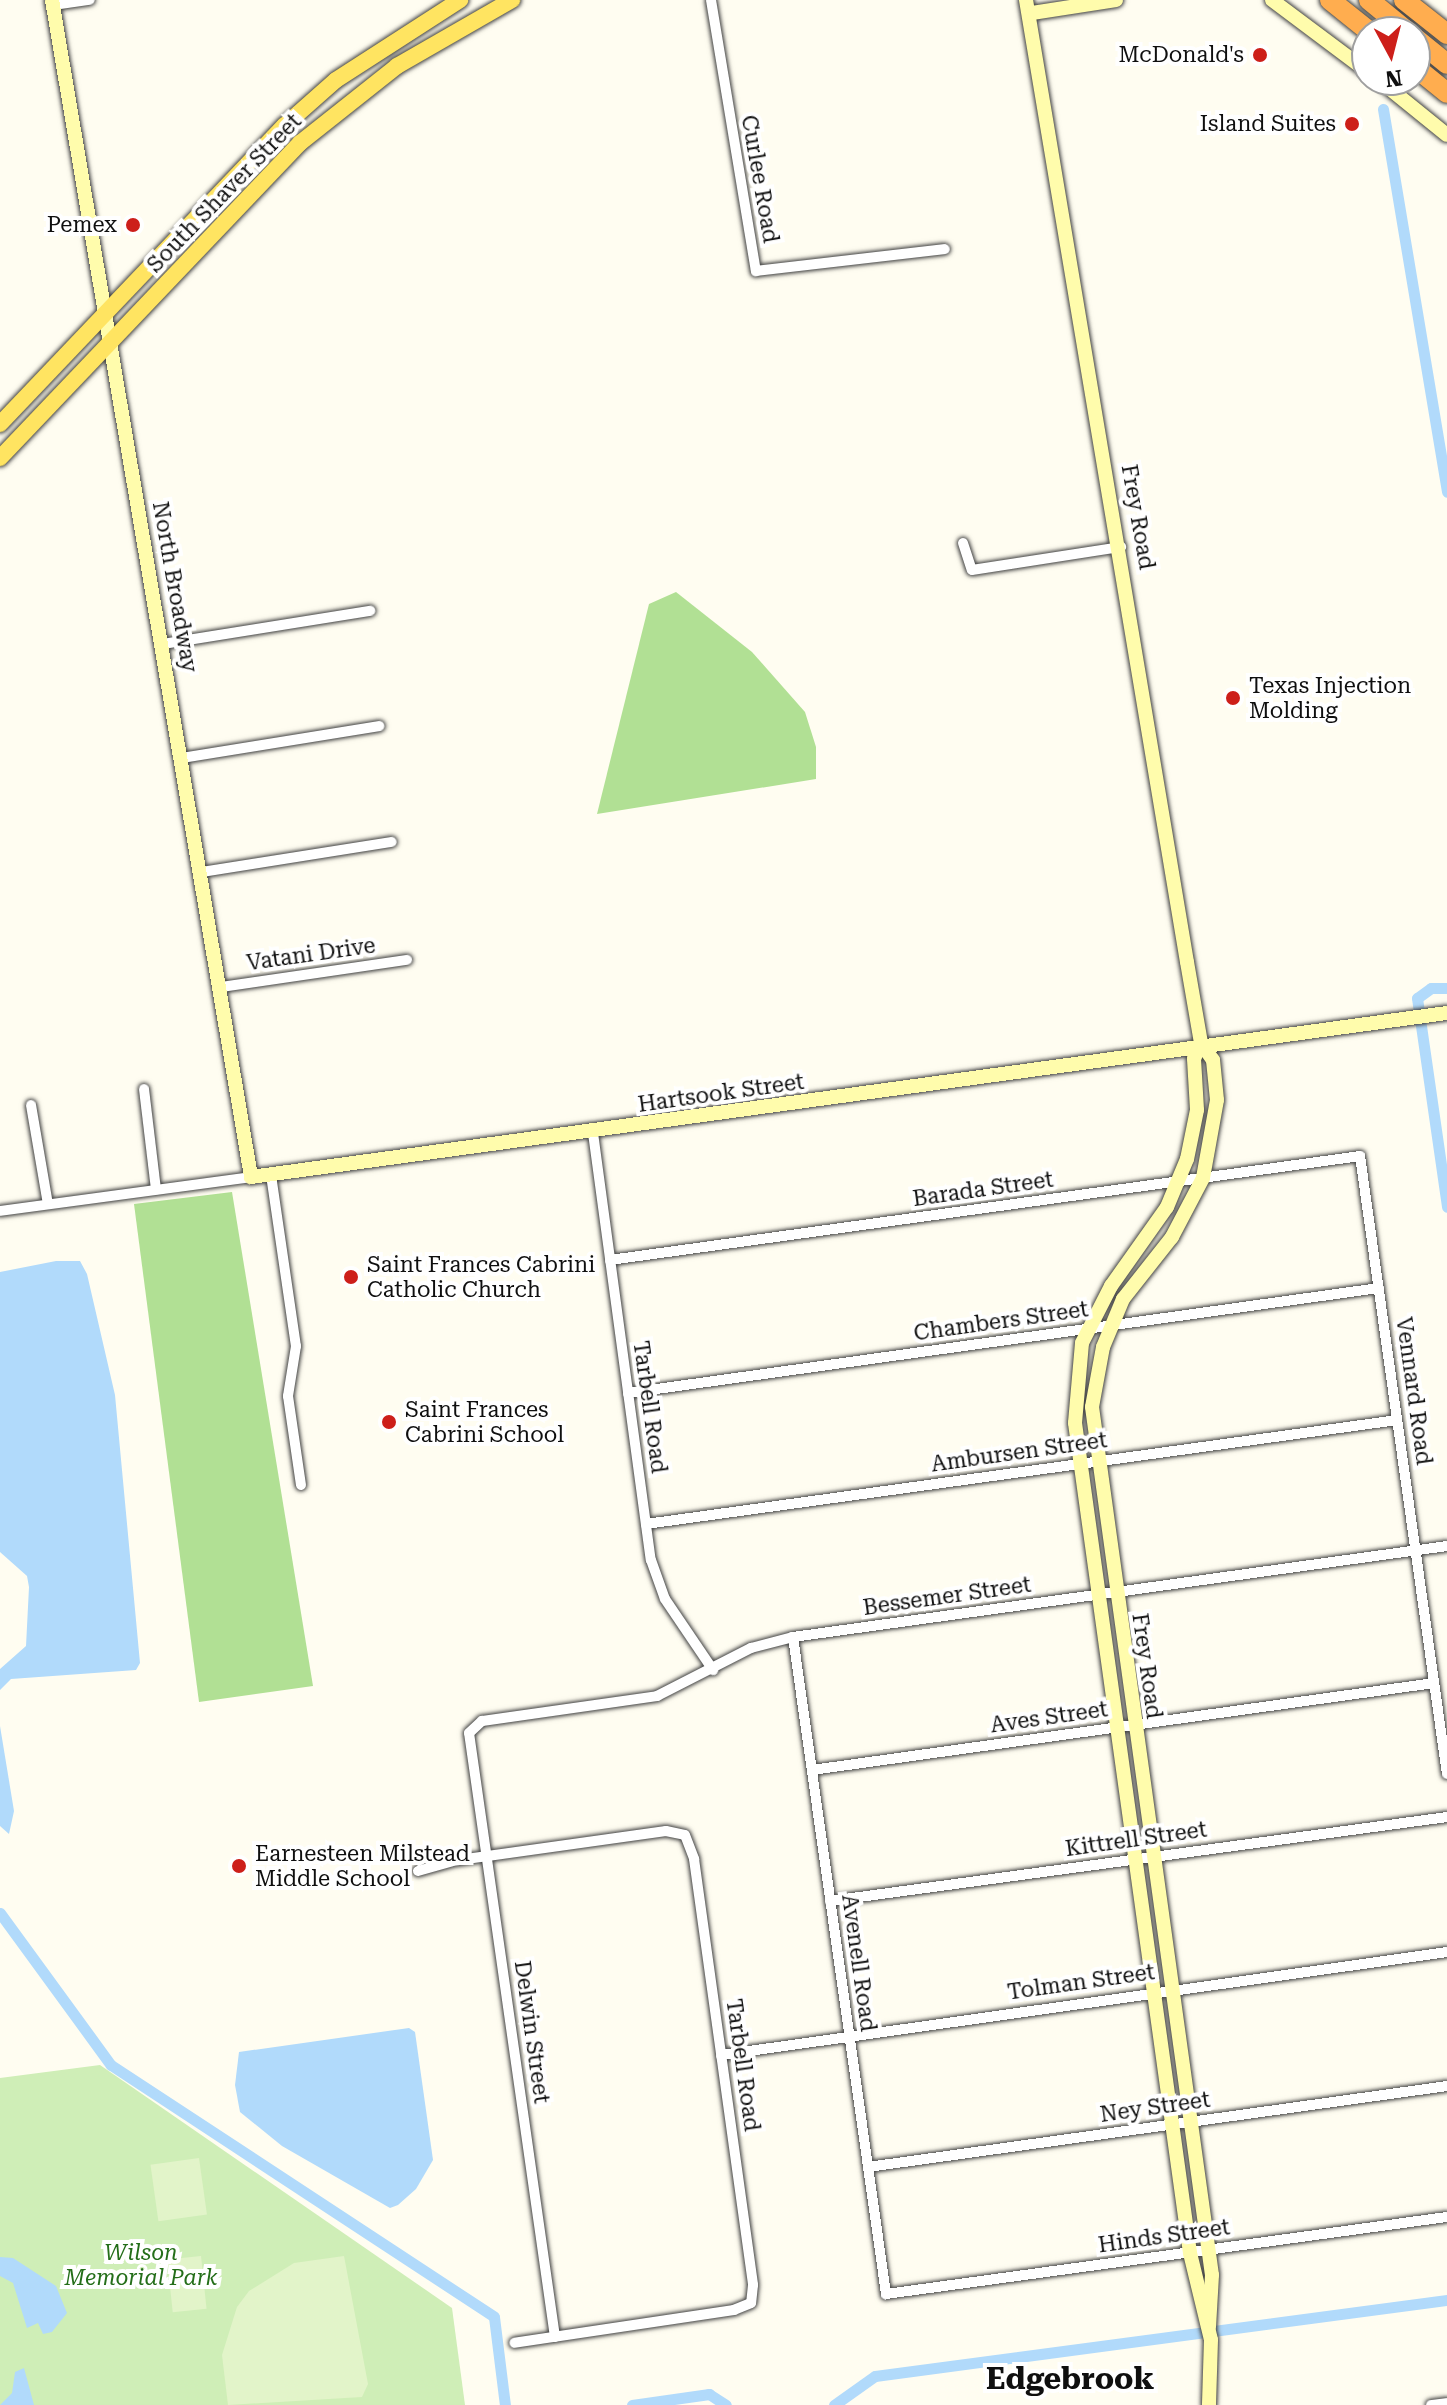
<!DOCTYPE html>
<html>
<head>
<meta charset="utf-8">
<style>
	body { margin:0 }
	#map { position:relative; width:1447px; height:2405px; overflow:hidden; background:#fffdf1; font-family:"Roboto Serif",serif }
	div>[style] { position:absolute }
	.green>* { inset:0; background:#cfeeb7 }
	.forest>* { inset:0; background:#b1e094 }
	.pitch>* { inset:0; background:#e2f4c9; transform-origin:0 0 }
	.water>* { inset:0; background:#b1dafb }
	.canal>* { height:11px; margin:-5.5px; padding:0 5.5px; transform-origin:5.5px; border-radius:5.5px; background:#b1dafb }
	.roads { filter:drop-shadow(0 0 2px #424242) drop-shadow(0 0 2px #424242) }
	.street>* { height:10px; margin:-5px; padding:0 5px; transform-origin:5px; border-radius:5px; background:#fff }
	.secondary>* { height:14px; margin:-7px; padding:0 7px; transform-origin:7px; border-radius:7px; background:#fffcac }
	.primary>* { height:16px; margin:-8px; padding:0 8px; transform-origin:8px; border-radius:8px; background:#ffe461 }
	.highway>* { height:20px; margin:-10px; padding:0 10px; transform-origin:10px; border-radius:10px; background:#ffad4f }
	.dots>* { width:22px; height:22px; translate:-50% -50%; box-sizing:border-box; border:4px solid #fff; border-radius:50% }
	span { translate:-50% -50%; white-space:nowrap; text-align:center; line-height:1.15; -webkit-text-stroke:8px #fff; paint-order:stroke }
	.poi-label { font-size:22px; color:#0f0f0f }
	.right { translate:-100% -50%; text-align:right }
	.left { translate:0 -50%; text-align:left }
	.street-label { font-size:22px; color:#0f0f0f }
	.park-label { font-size:22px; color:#246e19; font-style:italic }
	.district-label { font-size:30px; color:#0f0f0f; font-weight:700 }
	.north { position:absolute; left:1351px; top:16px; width:80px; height:80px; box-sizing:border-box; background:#fff; border:2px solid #9f9f9f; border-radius:50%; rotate:173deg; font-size:22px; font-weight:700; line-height:32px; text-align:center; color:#0f0f0f }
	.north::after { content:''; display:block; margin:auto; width:28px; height:36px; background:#cd1f1a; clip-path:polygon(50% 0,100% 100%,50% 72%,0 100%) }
</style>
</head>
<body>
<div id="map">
	<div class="green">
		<i style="clip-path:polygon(100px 2065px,452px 2308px,465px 2405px,0 2405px,0 2078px)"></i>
	</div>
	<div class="forest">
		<i style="clip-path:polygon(676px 592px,752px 652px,805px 712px,816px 747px,816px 779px,597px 814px,649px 604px)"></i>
		<i style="clip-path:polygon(232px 1192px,313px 1686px,199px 1702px,134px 1204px)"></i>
	</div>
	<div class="pitch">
		<i style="left:199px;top:2158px;width:57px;height:49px;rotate:82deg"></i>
		<i style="left:201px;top:2256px;width:53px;height:34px;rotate:84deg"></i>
		<i style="clip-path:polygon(344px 2256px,368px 2384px,362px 2397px,228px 2405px,222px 2355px,237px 2307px,249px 2291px,294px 2263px)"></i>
	</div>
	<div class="water">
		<i style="clip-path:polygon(56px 1261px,80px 1261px,87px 1274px,115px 1395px,140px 1663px,136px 1670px,11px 1679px,0 1690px,0 1669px,26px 1646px,29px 1587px,27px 1576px,0 1552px,0 1272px)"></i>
		<i style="clip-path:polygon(0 1726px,14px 1811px,9px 1834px,0 1826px)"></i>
		<i style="clip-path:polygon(409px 2028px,415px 2032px,433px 2160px,416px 2189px,398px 2205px,390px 2208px,282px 2146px,240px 2112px,235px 2085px,239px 2052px)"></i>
		<i style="clip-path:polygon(0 2257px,13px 2258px,56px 2286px,67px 2313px,52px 2332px,43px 2334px,38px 2323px,27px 2328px,13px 2283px,0 2276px)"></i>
		<i style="clip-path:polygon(24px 2368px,34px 2405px,0 2405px,12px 2393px,15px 2372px)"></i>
	</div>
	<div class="canal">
		<i style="left:1383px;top:109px;width:388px;rotate:80.5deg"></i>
		<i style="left:1447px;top:988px;width:16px;rotate:180deg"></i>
		<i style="left:1431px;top:988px;width:17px;rotate:144deg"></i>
		<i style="left:1417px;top:998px;width:211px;rotate:81.8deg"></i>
		<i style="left:0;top:1913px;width:188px;rotate:53.9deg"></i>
		<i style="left:111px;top:2065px;width:458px;rotate:33.3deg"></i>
		<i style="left:494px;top:2317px;width:89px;rotate:82.9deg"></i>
		<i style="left:632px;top:2405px;width:78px;rotate:-8.1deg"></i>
		<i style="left:709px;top:2394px;width:20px;rotate:33deg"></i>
		<i style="left:834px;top:2405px;width:50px;rotate:-35.3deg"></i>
		<i style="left:875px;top:2376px;width:577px;rotate:-7.57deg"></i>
	</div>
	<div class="roads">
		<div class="street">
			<i style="left:711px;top:0;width:275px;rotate:80.6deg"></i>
			<i style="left:756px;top:271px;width:190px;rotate:-6.6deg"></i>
			<i style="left:53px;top:5px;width:37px;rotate:-8deg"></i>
			<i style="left:963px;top:543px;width:28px;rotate:72deg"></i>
			<i style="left:972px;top:570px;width:151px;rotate:-8.8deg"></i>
			<i style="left:163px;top:644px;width:210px;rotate:-9.1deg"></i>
			<i style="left:182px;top:758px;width:200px;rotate:-9.2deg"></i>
			<i style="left:202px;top:872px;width:192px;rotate:-9deg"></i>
			<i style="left:221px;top:987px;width:188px;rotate:-8.3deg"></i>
			<i style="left:144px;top:1089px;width:101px;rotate:83.2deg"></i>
			<i style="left:31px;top:1105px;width:100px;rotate:80.3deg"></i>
			<i style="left:593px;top:1133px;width:431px;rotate:82.3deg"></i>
			<i style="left:651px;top:1560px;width:41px;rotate:70.3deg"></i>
			<i style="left:665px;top:1599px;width:86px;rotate:55.9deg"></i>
			<i style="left:271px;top:1175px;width:173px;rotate:81.7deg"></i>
			<i style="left:296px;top:1346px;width:51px;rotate:99.1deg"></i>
			<i style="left:288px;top:1396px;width:90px;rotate:81.7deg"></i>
			<i style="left:0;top:1211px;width:253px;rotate:-7.7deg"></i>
			<i style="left:610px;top:1260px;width:757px;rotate:-7.89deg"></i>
			<i style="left:1360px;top:1156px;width:624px;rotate:81.99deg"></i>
			<i style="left:628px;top:1393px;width:758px;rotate:-7.96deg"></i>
			<i style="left:646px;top:1524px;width:758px;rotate:-7.88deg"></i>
			<i style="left:793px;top:1637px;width:664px;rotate:81.94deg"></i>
			<i style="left:886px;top:2294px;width:566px;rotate:-7.82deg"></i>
			<i style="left:812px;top:1770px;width:628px;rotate:-7.96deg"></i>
			<i style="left:418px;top:1871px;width:35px;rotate:-16deg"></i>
			<i style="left:452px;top:1861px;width:216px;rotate:-8deg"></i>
			<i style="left:666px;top:1831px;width:19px;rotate:12deg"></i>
			<i style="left:685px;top:1835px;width:26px;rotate:69deg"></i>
			<i style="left:694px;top:1859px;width:430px;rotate:82.1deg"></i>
			<i style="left:753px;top:2285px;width:18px;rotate:96deg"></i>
			<i style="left:751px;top:2303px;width:18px;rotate:158deg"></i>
			<i style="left:734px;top:2310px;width:222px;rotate:171.5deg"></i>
			<i style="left:830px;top:1901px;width:623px;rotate:-7.75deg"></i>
			<i style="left:721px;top:2055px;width:733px;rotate:-8.07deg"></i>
			<i style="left:868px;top:2167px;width:585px;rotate:-7.96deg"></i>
			<i style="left:555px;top:2337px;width:610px;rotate:-98.1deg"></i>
			<i style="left:469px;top:1733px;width:18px;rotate:-43deg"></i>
			<i style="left:482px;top:1721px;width:177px;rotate:-8.1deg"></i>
			<i style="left:657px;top:1696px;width:106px;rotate:-27.1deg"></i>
			<i style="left:751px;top:1648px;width:43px;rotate:-14.7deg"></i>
			<i style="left:793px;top:1637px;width:660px;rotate:-7.92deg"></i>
			<i style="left:1431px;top:2405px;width:16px;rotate:-7deg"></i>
		</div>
		<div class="secondary">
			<i style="left:52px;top:0;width:1194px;rotate:80.4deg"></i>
			<i style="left:251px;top:1177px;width:1207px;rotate:-7.81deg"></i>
			<i style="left:1026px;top:0;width:975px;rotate:80.5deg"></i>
			<i style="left:1187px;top:962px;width:82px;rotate:80.2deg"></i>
			<i style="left:1201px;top:1043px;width:21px;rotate:55deg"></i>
			<i style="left:1213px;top:1060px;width:40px;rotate:84.3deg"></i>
			<i style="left:1217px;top:1100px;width:79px;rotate:100.2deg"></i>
			<i style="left:1203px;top:1178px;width:67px;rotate:117.7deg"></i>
			<i style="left:1172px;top:1237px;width:79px;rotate:128.3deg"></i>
			<i style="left:1123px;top:1299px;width:52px;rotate:112.6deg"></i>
			<i style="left:1103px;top:1347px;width:61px;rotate:100.4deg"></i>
			<i style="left:1092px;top:1407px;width:876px;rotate:82.13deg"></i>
			<i style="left:1212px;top:2275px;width:52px;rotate:93.3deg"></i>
			<i style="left:1272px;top:0;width:119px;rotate:36.8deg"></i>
			<i style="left:1032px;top:13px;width:85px;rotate:-8.8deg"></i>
			<i style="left:1379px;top:80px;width:87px;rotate:39deg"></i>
			<i style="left:1201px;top:1043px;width:17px;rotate:114deg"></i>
			<i style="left:1194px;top:1059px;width:51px;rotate:86.6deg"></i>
			<i style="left:1197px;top:1110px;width:50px;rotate:101.5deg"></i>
			<i style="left:1187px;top:1159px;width:52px;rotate:112.6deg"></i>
			<i style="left:1167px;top:1207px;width:97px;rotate:125.3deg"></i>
			<i style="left:1111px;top:1286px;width:64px;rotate:117deg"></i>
			<i style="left:1082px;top:1343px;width:80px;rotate:95deg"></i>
			<i style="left:1075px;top:1423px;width:838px;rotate:82.11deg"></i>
			<i style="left:1190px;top:2253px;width:89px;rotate:76.4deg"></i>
			<i style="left:1211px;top:2340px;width:65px;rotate:91.8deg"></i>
		</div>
		<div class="primary">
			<i style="left:0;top:424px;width:412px;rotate:-46.4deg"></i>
			<i style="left:284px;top:126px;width:69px;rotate:-41.5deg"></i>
			<i style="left:336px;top:80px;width:148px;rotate:-32.8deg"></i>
			<i style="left:0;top:458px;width:435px;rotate:-46.4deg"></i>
			<i style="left:300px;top:143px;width:124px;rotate:-38.4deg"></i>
			<i style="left:397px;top:66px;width:133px;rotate:-29.9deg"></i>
		</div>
		<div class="highway">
			<i style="left:1330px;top:0;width:51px;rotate:38.7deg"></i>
			<i style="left:1369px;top:0;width:50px;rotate:39.4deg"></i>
			<i style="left:1404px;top:0;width:55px;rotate:38.3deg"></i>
			<i style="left:1415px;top:38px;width:41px;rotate:39.1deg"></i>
			<i style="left:1415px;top:67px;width:41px;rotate:39.1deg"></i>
		</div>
	</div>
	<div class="dots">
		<i style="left:1260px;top:55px;background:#cd1f1a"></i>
		<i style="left:1352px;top:124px;background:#cd1f1a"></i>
		<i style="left:133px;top:225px;background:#cd1f1a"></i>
		<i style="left:1233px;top:698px;background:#cd1f1a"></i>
		<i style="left:351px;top:1277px;background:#cd1f1a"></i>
		<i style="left:389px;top:1422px;background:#cd1f1a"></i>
		<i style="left:239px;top:1866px;background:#cd1f1a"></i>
	</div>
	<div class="poi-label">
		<span class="right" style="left:1244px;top:55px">McDonald's</span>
		<span class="right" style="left:1336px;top:124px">Island Suites</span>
		<span class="right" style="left:117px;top:225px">Pemex</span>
		<span class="left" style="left:1249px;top:698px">Texas Injection<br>Molding</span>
		<span class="left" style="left:367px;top:1277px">Saint Frances Cabrini<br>Catholic Church</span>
		<span class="left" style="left:405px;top:1422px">Saint Frances<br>Cabrini School</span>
		<span class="left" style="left:255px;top:1866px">Earnesteen Milstead<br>Middle School</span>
	</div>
	<div class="street-label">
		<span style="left:760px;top:179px;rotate:80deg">Curlee Road</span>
		<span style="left:224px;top:193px;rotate:-46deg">South Shaver Street</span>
		<span style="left:1138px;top:517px;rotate:80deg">Frey Road</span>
		<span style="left:175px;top:587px;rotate:80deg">North Broadway</span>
		<span style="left:311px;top:954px;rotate:-8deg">Vatani Drive</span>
		<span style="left:721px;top:1093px;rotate:-8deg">Hartsook Street</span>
		<span style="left:983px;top:1189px;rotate:-8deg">Barada Street</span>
		<span style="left:1001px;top:1321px;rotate:-8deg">Chambers Street</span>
		<span style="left:1414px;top:1391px;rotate:82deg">Vennard Road</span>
		<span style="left:650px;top:1407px;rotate:82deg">Tarbell Road</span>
		<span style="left:1019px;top:1452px;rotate:-8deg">Ambursen Street</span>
		<span style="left:947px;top:1596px;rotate:-8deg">Bessemer Street</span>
		<span style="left:1147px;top:1666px;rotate:82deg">Frey Road</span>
		<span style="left:1049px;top:1717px;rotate:-8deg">Aves Street</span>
		<span style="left:1136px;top:1839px;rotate:-8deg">Kittrell Street</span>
		<span style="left:859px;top:1963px;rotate:82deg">Avenell Road</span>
		<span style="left:1081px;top:1982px;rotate:-8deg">Tolman Street</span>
		<span style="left:532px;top:2032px;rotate:82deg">Delwin Street</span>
		<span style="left:743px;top:2065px;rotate:82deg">Tarbell Road</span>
		<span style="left:1155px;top:2107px;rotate:-8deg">Ney Street</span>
		<span style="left:1164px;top:2236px;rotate:-8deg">Hinds Street</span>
	</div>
	<div class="park-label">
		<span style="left:141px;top:2265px">Wilson<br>Memorial Park</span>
	</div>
	<div class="district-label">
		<span style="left:1070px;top:2379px">Edgebrook</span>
	</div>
	<div class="north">N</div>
</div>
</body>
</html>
